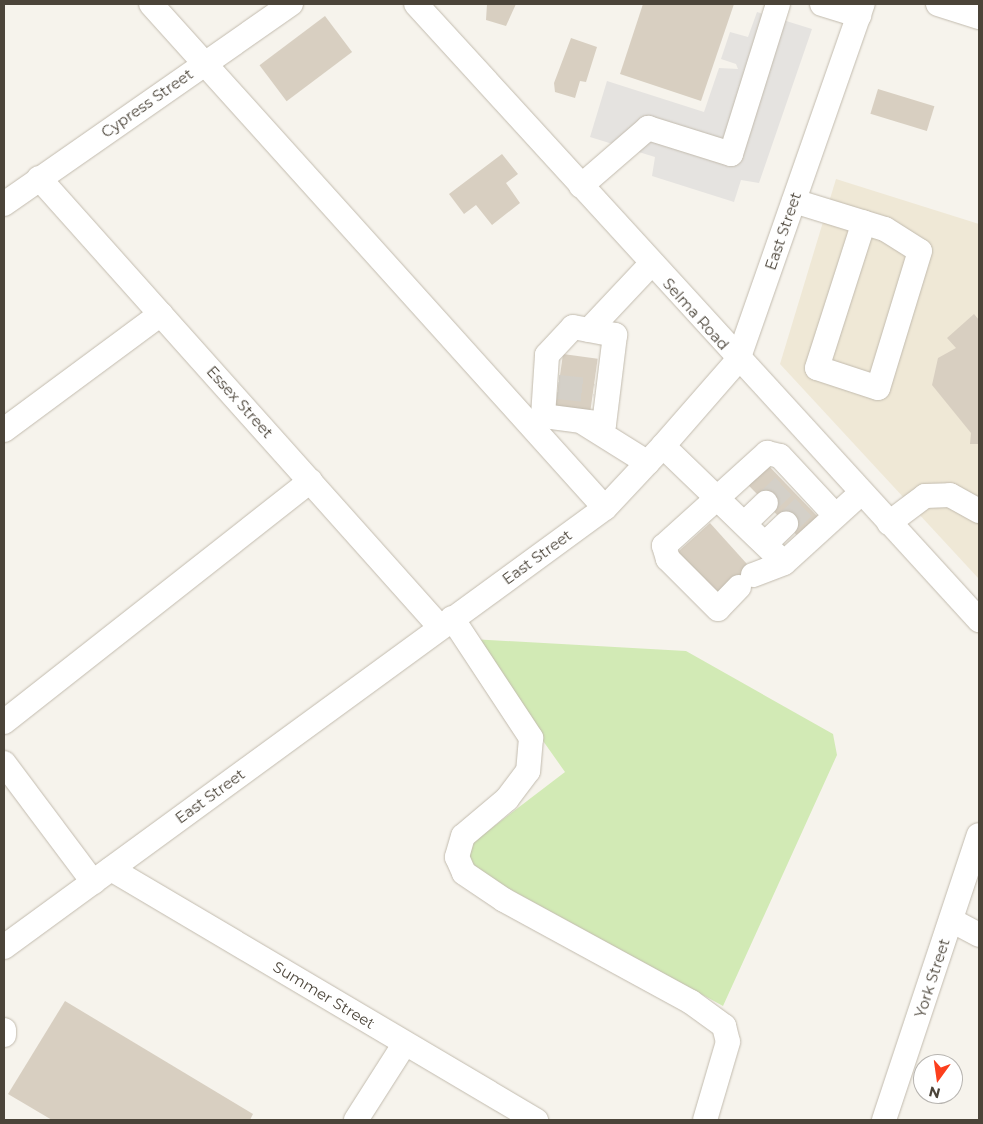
<!DOCTYPE html>
<html>
<head>
<meta charset="utf-8">
<style>
	body { margin:0 }
	#map { position:relative; width:983px; height:1124px; overflow:hidden; background:#f6f3ec; font-family:Montserrat,sans-serif }
	div>[style] { position:absolute }
	.education>* { inset:0; background:#efe8d6 }
	.green>* { inset:0; background:#d2eab5 }
	.parking>* { inset:0; background:#e5e3e0 }
	.building>* { inset:0; background:#d8cfc1; transform-origin:0 0 }
	.minor-tunnel>* { height:24px; margin-top:-12px; transform-origin:0; background:repeating-linear-gradient(90deg,#d4d0c8 0 24px,transparent 0 36px) }
	.roads { filter:drop-shadow(0 0 1px #c2bbae) drop-shadow(0 0 1px #c2bbae) }
	.minor>* { height:24px; margin:-12px; padding:0 12px; transform-origin:12px; border-radius:12px; background:#fff }
	span { translate:-50% -50%; white-space:nowrap; text-align:center; line-height:1.15; -webkit-text-stroke:4px #fff; paint-order:stroke }
	.street-label { font-size:15px; color:#4b4439 }
	.frame { position:absolute; inset:0; border:5px solid #4b4439; pointer-events:none }
	.north { position:absolute; left:913px; top:1054px; width:50px; height:50px; box-sizing:border-box; background:#fff; border:1px solid #b7b4b0; border-radius:50%; rotate:194deg; font-size:14px; font-weight:700; line-height:20px; text-align:center; color:#4b4439 }
	.north::after { content:''; display:block; margin:auto; width:18px; height:22px; background:#fc3f1d; clip-path:polygon(50% 0,100% 100%,50% 72%,0 100%) }
</style>
</head>
<body>
<div id="map">
	<div class="education">
		<i style="clip-path:polygon(836px 179px,979px 224px,979px 579px,780px 364px)"></i>
	</div>
	<div class="green">
		<i style="clip-path:polygon(471px 639px,686px 651px,833px 734px,837px 755px,723px 1006px,469px 867px,468px 846px,565px 772px)"></i>
	</div>
	<div class="parking">
		<i style="clip-path:polygon(757px 12px,812px 29px,759px 183px,741px 180px,734px 202px,652px 176px,655px 157px,590px 137px,607px 81px,704px 112px,719px 68px,738px 69px,736px 64px,721px 59px,730px 32px,748px 37px)"></i>
	</div>
	<div class="building">
		<i style="clip-path:polygon(487px 4px,516px 4px,506px 26px,486px 20px)"></i>
		<i style="clip-path:polygon(643px 4px,734px 4px,701px 101px,620px 74px)"></i>
		<i style="left:325px;top:16px;width:45px;height:82px;rotate:53deg"></i>
		<i style="clip-path:polygon(571px 38px,597px 47px,586px 82px,580px 81px,575px 98px,555px 92px,554px 83px)"></i>
		<i style="left:878px;top:89px;width:59px;height:26px;rotate:17deg"></i>
		<i style="clip-path:polygon(502px 154px,518px 174px,506px 183px,520px 203px,492px 225px,476px 205px,464px 214px,449px 194px)"></i>
		<i style="clip-path:polygon(974px 314px,979px 320px,979px 444px,970px 444px,971px 433px,932px 385px,938px 358px,956px 348px,947px 338px)"></i>
		<i style="left:563px;top:354px;width:35px;height:58px;rotate:8deg"></i>
		<i style="left:765px;top:462px;width:81px;height:28px;rotate:46deg"></i>
		<i style="left:710px;top:523px;width:60px;height:43px;rotate:48deg"></i>
		<i style="clip-path:polygon(65px 1001px,253px 1114px,250px 1120px,52px 1120px,8px 1094px)"></i>
	</div>
	<div class="minor-tunnel">
		<i style="left:558px;top:387px;width:36px;rotate:6deg"></i>
		<i style="left:766px;top:503px;width:28px;rotate:-44deg"></i>
		<i style="left:786px;top:524px;width:28px;rotate:-44deg"></i>
	</div>
	<div class="roads">
		<div class="minor">
			<i style="left:151px;top:4px;width:678px;rotate:47.99deg"></i>
			<i style="left:416px;top:4px;width:835px;rotate:47.57deg"></i>
			<i style="left:822px;top:4px;width:39px;rotate:17deg"></i>
			<i style="left:938px;top:4px;width:43px;rotate:17.6deg"></i>
			<i style="left:39px;top:178px;width:602px;rotate:48.23deg"></i>
			<i style="left:581px;top:186px;width:89px;rotate:-40.9deg"></i>
			<i style="left:648px;top:128px;width:87px;rotate:17.4deg"></i>
			<i style="left:731px;top:154px;width:157px;rotate:-72.6deg"></i>
			<i style="left:794px;top:201px;width:95px;rotate:17.1deg"></i>
			<i style="left:885px;top:229px;width:41px;rotate:32.2deg"></i>
			<i style="left:920px;top:251px;width:143px;rotate:107deg"></i>
			<i style="left:878px;top:388px;width:64px;rotate:-161.8deg"></i>
			<i style="left:817px;top:368px;width:153px;rotate:-72.2deg"></i>
			<i style="left:4px;top:204px;width:350px;rotate:-34.9deg"></i>
			<i style="left:573px;top:327px;width:43px;rotate:10.8deg"></i>
			<i style="left:615px;top:335px;width:90px;rotate:97deg"></i>
			<i style="left:604px;top:424px;width:62px;rotate:-172.5deg"></i>
			<i style="left:543px;top:416px;width:61px;rotate:-86.2deg"></i>
			<i style="left:547px;top:355px;width:38px;rotate:-47deg"></i>
			<i style="left:589px;top:330px;width:91px;rotate:-46.8deg"></i>
			<i style="left:584px;top:423px;width:75px;rotate:32deg"></i>
			<i style="left:4px;top:430px;width:195px;rotate:-36.5deg"></i>
			<i style="left:663px;top:446px;width:168px;rotate:44deg"></i>
			<i style="left:745px;top:523px;width:29px;rotate:-44deg"></i>
			<i style="left:889px;top:523px;width:45px;rotate:-36.9deg"></i>
			<i style="left:925px;top:496px;width:25px;rotate:-2deg"></i>
			<i style="left:950px;top:495px;width:33px;rotate:29deg"></i>
			<i style="left:766px;top:543px;width:28px;rotate:-44deg"></i>
			<i style="left:753px;top:575px;width:33px;rotate:-21deg"></i>
			<i style="left:784px;top:563px;width:104px;rotate:-42.3deg"></i>
			<i style="left:739px;top:587px;width:30px;rotate:134deg"></i>
			<i style="left:718px;top:609px;width:71px;rotate:-135deg"></i>
			<i style="left:668px;top:559px;width:14px;rotate:-107deg"></i>
			<i style="left:664px;top:546px;width:139px;rotate:-42.1deg"></i>
			<i style="left:767px;top:453px;width:13px;rotate:13deg"></i>
			<i style="left:780px;top:456px;width:81px;rotate:47deg"></i>
			<i style="left:452px;top:618px;width:144px;rotate:56.6deg"></i>
			<i style="left:531px;top:738px;width:33px;rotate:95deg"></i>
			<i style="left:528px;top:771px;width:35px;rotate:127deg"></i>
			<i style="left:507px;top:799px;width:57px;rotate:139.9deg"></i>
			<i style="left:463px;top:836px;width:22px;rotate:106deg"></i>
			<i style="left:457px;top:857px;width:17px;rotate:66deg"></i>
			<i style="left:464px;top:873px;width:48px;rotate:34deg"></i>
			<i style="left:504px;top:900px;width:213px;rotate:28.6deg"></i>
			<i style="left:691px;top:1002px;width:41px;rotate:36deg"></i>
			<i style="left:724px;top:1026px;width:16px;rotate:76deg"></i>
			<i style="left:728px;top:1042px;width:81px;rotate:106.4deg"></i>
			<i style="left:4px;top:722px;width:390px;rotate:-38.2deg"></i>
			<i style="left:4px;top:763px;width:149px;rotate:53.2deg"></i>
			<i style="left:111px;top:869px;width:494px;rotate:30.6deg"></i>
			<i style="left:951px;top:920px;width:32px;rotate:28deg"></i>
			<i style="left:4px;top:947px;width:744px;rotate:-36.15deg"></i>
			<i style="left:605px;top:508px;width:85px;rotate:-46.9deg"></i>
			<i style="left:663px;top:446px;width:114px;rotate:-48.9deg"></i>
			<i style="left:738px;top:360px;width:377px;rotate:-70.7deg"></i>
			<i style="left:4px;top:1030px;width:5px;rotate:90deg"></i>
			<i style="left:356px;top:1120px;width:91px;rotate:-57.5deg"></i>
			<i style="left:884px;top:1120px;width:300px;rotate:-71.6deg"></i>
		</div>
	</div>
	<div class="street-label">
		<span style="left:147px;top:103px;rotate:-35deg">Cypress Street</span>
		<span style="left:783px;top:231px;rotate:-71deg">East Street</span>
		<span style="left:696px;top:314px;rotate:48deg">Selma Road</span>
		<span style="left:240px;top:402px;rotate:48deg">Essex Street</span>
		<span style="left:537px;top:557px;rotate:-36deg">East Street</span>
		<span style="left:210px;top:796px;rotate:-36deg">East Street</span>
		<span style="left:932px;top:978px;rotate:-72deg">York Street</span>
		<span style="left:324px;top:995px;rotate:31deg">Summer Street</span>
	</div>
	<div class="frame"></div>
	<div class="north">N</div>
</div>
</body>
</html>
